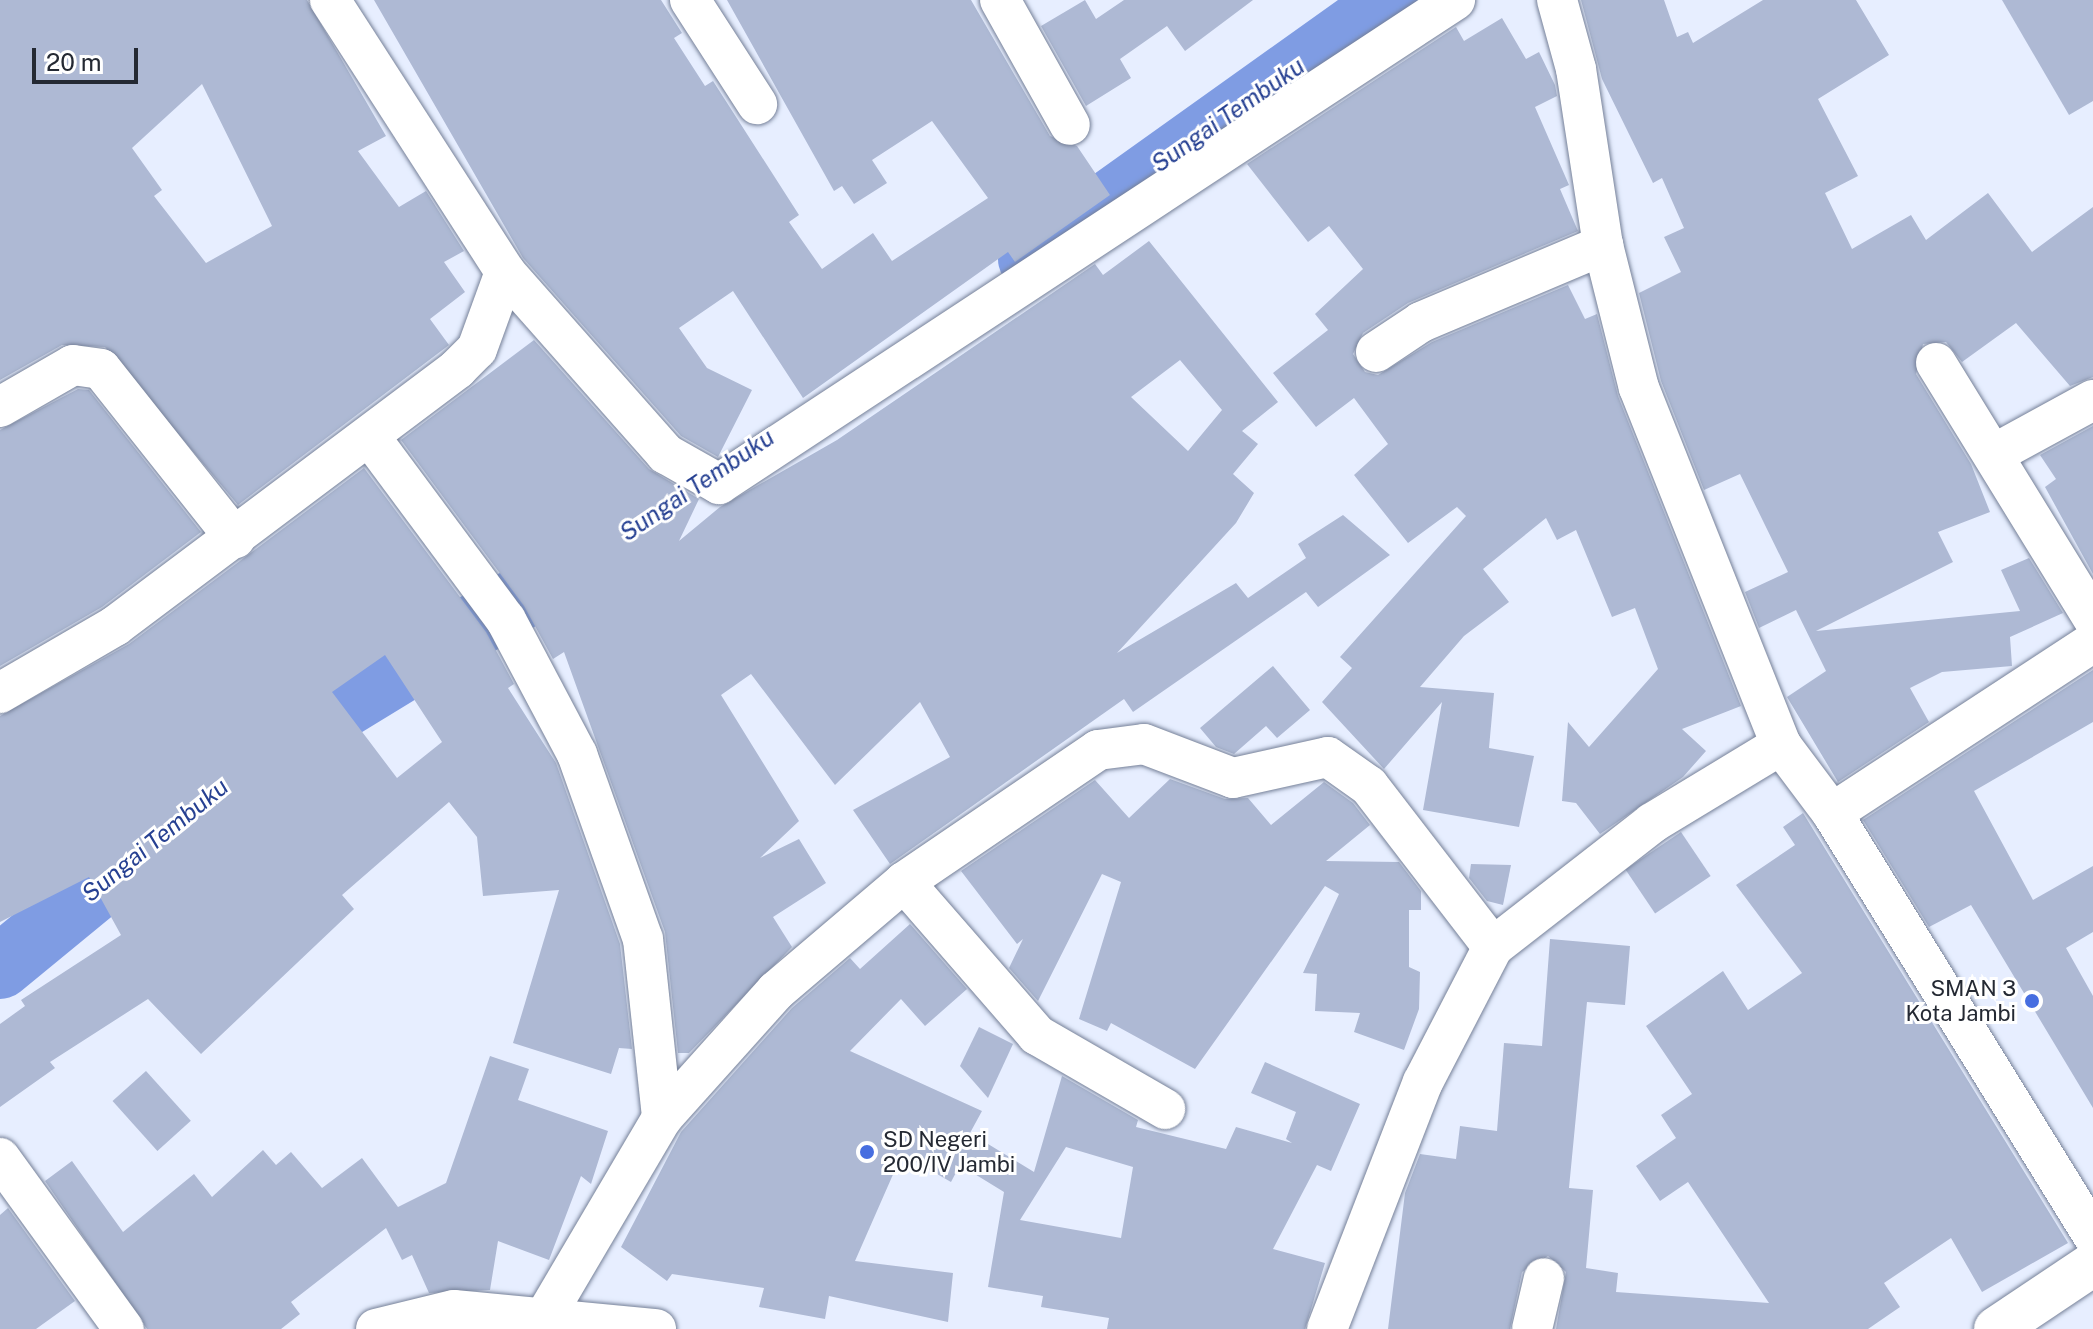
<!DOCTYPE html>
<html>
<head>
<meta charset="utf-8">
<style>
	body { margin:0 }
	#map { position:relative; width:2093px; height:1329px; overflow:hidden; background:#e7eeff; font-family:"Public Sans",sans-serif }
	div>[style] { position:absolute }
	.river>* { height:64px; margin:-32px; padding:0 32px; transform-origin:32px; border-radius:32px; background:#7f9ce3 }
	.building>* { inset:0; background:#aeb9d4; transform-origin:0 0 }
	.roads { filter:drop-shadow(0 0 2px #758098) drop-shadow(0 0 2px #758098) }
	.minor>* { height:40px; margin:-20px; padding:0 20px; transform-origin:20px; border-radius:20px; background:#fff }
	.tertiary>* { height:44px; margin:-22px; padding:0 22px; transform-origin:22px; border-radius:22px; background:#fff }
	.dots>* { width:22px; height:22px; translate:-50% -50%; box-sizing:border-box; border:4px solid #fff; border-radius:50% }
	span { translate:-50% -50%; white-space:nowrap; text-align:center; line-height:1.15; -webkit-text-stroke:6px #fff; paint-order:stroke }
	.poi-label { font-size:22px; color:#242933 }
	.right { translate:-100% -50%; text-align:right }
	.left { translate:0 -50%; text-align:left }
	.water-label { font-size:24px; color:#264092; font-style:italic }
	.scale { position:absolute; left:32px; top:48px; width:106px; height:36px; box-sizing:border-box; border:4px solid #242933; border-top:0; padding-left:10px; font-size:24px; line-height:28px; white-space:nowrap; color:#242933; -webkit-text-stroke:6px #fff; paint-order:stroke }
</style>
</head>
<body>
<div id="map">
	<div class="river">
		<i style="left:1030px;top:259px;width:446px;rotate:-35.5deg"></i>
		<i style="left:268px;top:752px;width:340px;rotate:-31.4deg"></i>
		<i style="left:0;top:967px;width:211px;rotate:-39.4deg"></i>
	</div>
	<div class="building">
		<i style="clip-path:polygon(evenodd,0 0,307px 0,386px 136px,358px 151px,399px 207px,426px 191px,464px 251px,444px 262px,465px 292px,430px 319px,449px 345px,238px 505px,105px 347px,62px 345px,0 380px,0 0,202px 84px,272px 226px,206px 263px,154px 196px,162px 190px,132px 148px,202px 84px)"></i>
		<i style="clip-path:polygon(374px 0,661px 0,682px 33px,674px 38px,705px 86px,713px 81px,799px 215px,789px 222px,822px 269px,873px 233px,892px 261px,988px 198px,932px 121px,872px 160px,887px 183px,854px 204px,842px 186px,834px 191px,727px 0,971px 0,1050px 136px,1077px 146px,1110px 195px,1015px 262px,1008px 252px,803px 398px,733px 291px,679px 328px,707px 368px,752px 390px,718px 457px,681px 436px,523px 258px)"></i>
		<i style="clip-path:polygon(1085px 0,1096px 19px,1124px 0,1253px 0,1185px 51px,1167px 26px,1120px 59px,1131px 78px,1086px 106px,1041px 26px)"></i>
		<i style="clip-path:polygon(1581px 0,1664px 0,1677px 37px,1688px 32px,1693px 43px,1763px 0,1856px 0,1889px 55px,1818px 99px,1858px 176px,1825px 193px,1852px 249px,1911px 215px,1926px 240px,1988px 193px,2032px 252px,2093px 207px,2093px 377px,2070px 386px,2016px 323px,1962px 362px,1946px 342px,1923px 344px,1916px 374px,1971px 464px,1990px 512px,1938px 532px,1953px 562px,1816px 631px,2020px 611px,2001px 570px,2029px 558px,2063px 613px,2010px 637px,2012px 666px,1942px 672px,1910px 688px,1929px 722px,1838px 782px,1787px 697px,1826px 671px,1796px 610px,1759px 628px,1745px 592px,1788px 572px,1740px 474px,1704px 490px,1661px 381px,1639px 293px,1681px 272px,1664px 237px,1684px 228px,1662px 178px,1653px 183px,1602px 79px)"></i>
		<i style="clip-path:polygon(2002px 0,2093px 0,2093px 101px,2069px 115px)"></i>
		<i style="clip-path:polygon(1502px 18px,1526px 59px,1539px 52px,1555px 85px,1557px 96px,1535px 107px,1569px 185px,1560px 189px,1578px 231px,1408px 303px,1363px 333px,1353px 354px,1365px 372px,1378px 375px,1432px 342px,1568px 285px,1585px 319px,1597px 314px,1618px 396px,1741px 706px,1682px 729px,1706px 751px,1683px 777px,1600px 834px,1576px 803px,1562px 801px,1568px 722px,1589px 747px,1658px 669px,1635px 608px,1612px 617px,1576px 530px,1557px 540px,1546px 518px,1483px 569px,1509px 602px,1464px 636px,1420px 687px,1494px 693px,1489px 748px,1534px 756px,1519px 827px,1423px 810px,1442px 702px,1384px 769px,1322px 702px,1352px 668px,1340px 657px,1466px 516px,1457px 507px,1408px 543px,1354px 475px,1388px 444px,1354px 398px,1316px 427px,1273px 373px,1328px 330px,1315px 314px,1363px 269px,1329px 226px,1308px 242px,1247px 164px,1456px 27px,1464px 41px)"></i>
		<i style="clip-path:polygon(evenodd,1149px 241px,1278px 402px,1242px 431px,1258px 444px,1233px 474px,1254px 493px,1236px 523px,1117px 653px,1236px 583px,1248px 598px,1306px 558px,1298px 544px,1343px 515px,1390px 555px,1318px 607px,1306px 592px,1133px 712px,1124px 699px,890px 864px,853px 810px,950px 757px,920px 702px,835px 785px,751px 674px,721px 695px,799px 821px,760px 858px,799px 839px,826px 883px,773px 917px,792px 947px,689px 1053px,678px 1053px,665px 932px,564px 652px,553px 659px,524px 606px,401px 440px,534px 340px,649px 469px,699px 499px,679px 541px,720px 507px,837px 440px,1095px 264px,1103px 275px,1149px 241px,1180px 360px,1222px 410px,1188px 451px,1131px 397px,1180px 360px)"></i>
		<i style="clip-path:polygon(78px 389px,89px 390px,201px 532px,102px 607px,0 666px,0 430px)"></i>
		<i style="clip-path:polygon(2093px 426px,2093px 574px,2045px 487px,2056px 479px,2040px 455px)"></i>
		<i style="clip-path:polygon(evenodd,364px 468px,486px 632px,514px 684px,508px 688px,556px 763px,620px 944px,632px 1049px,619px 1048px,611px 1074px,513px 1043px,559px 890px,483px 896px,477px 837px,449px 802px,342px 895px,354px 909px,201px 1054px,148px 999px,50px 1062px,55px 1068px,0 1107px,0 1024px,25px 1006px,21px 1000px,121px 935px,89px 877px,0 922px,0 716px,129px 644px,364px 468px,385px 655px,442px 742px,397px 778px,332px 692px,385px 655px)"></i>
		<i style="clip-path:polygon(1273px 666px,1310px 710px,1277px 738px,1266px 726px,1234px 754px,1216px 747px,1200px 728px)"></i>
		<i style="clip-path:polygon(2093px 670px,2093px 722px,1974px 791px,2033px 900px,2093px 866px,2093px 932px,2066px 948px,2093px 996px,2093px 1108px,1971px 905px,1929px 927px,1863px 820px)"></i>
		<i style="clip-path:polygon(1170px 779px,1225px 799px,1248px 798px,1271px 825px,1324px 782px,1353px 803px,1370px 825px,1326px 861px,1399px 862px,1421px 891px,1421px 910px,1409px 910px,1409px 967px,1420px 972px,1419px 1009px,1404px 1050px,1354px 1032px,1360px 1013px,1315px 1011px,1317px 974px,1303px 973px,1339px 894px,1325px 886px,1195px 1069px,1111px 1023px,1107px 1031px,1079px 1019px,1121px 882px,1102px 874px,1038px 1001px,1009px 968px,1023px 939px,1017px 944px,961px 871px,1095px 780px,1129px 818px)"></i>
		<i style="clip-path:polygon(1803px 813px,2068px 1243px,1982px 1292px,1951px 1238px,1884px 1283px,1900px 1307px,1868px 1329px,1556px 1329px,1566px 1272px,1548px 1256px,1522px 1272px,1510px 1329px,1388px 1329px,1405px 1193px,1420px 1154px,1456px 1159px,1460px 1126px,1497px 1131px,1504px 1043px,1542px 1046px,1550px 939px,1630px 946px,1625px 1005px,1587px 1002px,1569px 1188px,1593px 1190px,1586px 1268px,1618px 1273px,1616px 1292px,1769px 1303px,1688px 1182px,1660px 1201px,1636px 1166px,1676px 1138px,1661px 1115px,1692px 1094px,1646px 1026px,1723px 971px,1748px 1010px,1802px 973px,1736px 885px,1795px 845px,1783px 827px)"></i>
		<i style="left:1681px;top:832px;width:53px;height:67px;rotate:56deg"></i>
		<i style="clip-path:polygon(1471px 864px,1511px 865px,1503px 905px,1487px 901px,1469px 878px)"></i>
		<i style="clip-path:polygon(evenodd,910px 924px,967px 989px,925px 1026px,901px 999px,850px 1051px,982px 1111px,970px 1133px,1034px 1172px,1062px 1076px,1138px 1120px,1136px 1127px,1226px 1149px,1236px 1127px,1292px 1143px,1286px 1139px,1296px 1112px,1251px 1093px,1265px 1062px,1360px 1104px,1331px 1171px,1317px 1165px,1273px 1249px,1325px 1263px,1305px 1329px,1107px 1329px,1109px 1318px,1041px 1307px,1043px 1296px,988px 1287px,1004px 1192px,960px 1165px,951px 1182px,902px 1154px,855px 1261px,953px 1273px,948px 1322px,829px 1296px,825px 1319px,759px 1307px,764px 1288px,672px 1274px,667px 1281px,621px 1247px,681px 1132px,792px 1008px,850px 958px,860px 969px,910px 924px,1066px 1147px,1133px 1167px,1121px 1238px,1020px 1220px,1066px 1147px)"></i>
		<i style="clip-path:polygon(979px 1027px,1013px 1044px,988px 1098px,960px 1066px)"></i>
		<i style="clip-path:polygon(490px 1056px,529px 1069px,518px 1100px,608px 1131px,591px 1184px,581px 1176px,549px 1260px,498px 1241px,490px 1290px,429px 1293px,412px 1255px,402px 1260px,386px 1228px,291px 1302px,300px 1314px,281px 1329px,147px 1329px,45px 1181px,72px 1161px,123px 1232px,194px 1174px,212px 1197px,263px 1150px,276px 1165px,291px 1152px,322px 1188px,362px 1158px,398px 1207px,446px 1183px)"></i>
		<i style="left:146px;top:1071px;width:67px;height:45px;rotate:48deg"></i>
		<i style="clip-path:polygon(8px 1208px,75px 1301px,36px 1329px,0 1329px,0 1215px)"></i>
	</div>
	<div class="roads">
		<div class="minor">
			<i style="left:330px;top:0;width:323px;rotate:57.2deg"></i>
			<i style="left:505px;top:272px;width:243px;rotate:48.5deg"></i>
			<i style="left:666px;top:454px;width:61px;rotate:29.5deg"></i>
			<i style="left:719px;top:484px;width:881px;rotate:-33.33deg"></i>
			<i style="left:690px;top:0;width:124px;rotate:57.2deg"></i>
			<i style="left:1000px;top:0;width:143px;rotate:60.8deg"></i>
			<i style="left:1557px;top:0;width:72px;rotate:74.6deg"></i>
			<i style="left:1576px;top:69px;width:178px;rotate:81.3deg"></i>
			<i style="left:1603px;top:245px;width:147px;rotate:75.9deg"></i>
			<i style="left:1639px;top:388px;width:384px;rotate:68.3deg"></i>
			<i style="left:1781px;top:745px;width:85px;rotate:53.1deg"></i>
			<i style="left:1832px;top:813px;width:496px;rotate:58.3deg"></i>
			<i style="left:1376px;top:352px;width:54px;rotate:-33.7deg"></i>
			<i style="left:1421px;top:322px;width:198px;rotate:-22.9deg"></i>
			<i style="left:1936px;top:363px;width:299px;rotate:58.4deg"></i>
			<i style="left:0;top:407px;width:84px;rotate:-29.9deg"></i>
			<i style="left:73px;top:365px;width:28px;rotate:8deg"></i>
			<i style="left:101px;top:369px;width:216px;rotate:51.6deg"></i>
			<i style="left:370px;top:437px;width:228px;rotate:53.4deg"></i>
			<i style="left:506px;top:620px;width:152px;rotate:62.1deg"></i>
			<i style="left:577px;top:754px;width:196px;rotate:70.4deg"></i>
			<i style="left:643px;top:939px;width:180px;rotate:83.9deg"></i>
			<i style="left:1994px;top:454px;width:113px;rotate:-28.6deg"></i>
			<i style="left:0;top:693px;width:133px;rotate:-30.2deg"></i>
			<i style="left:115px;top:626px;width:428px;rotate:-36.9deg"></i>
			<i style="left:457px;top:369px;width:28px;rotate:-45deg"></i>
			<i style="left:477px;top:349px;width:82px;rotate:-70deg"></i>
			<i style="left:1832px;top:813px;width:312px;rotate:-33.2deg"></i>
			<i style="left:904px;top:882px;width:235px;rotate:-34.2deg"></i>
			<i style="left:1098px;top:750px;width:46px;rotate:-7.4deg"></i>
			<i style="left:1144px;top:744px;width:95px;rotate:20.9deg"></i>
			<i style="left:1233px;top:778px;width:97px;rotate:-12.5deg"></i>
			<i style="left:1328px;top:757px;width:50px;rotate:35.3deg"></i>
			<i style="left:1369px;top:786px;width:203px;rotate:52.4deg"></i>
			<i style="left:0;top:1158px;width:211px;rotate:54.1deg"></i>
			<i style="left:546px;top:1315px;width:229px;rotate:-59.5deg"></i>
			<i style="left:662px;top:1118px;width:171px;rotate:-48.1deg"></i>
			<i style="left:776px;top:991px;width:168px;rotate:-40.4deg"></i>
			<i style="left:904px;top:882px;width:203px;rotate:49deg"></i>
			<i style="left:1037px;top:1035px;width:148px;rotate:30deg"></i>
			<i style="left:376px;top:1329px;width:80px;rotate:-13.7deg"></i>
			<i style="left:454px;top:1310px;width:203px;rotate:5.4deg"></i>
			<i style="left:1327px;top:1329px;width:265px;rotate:-68.8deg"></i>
			<i style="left:1423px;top:1082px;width:152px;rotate:-62.6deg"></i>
			<i style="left:1493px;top:947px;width:202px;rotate:-37.9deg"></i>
			<i style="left:1652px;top:823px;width:151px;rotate:-31.2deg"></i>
			<i style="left:1532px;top:1329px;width:52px;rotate:-76.8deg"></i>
		</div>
		<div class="tertiary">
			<i style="left:1996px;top:1329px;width:117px;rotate:-33.8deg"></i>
		</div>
	</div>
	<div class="dots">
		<i style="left:2032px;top:1001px;background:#476ee0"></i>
		<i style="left:867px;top:1152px;background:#476ee0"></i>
	</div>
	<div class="poi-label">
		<span class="right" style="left:2016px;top:1001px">SMAN 3<br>Kota Jambi</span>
		<span class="left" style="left:883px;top:1152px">SD Negeri<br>200/IV Jambi</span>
	</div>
	<div class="water-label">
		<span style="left:1228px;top:115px;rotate:-35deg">Sungai Tembuku</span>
		<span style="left:697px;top:485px;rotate:-34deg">Sungai Tembuku</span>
		<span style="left:155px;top:840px;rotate:-39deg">Sungai Tembuku</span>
	</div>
	<div class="scale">20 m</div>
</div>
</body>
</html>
